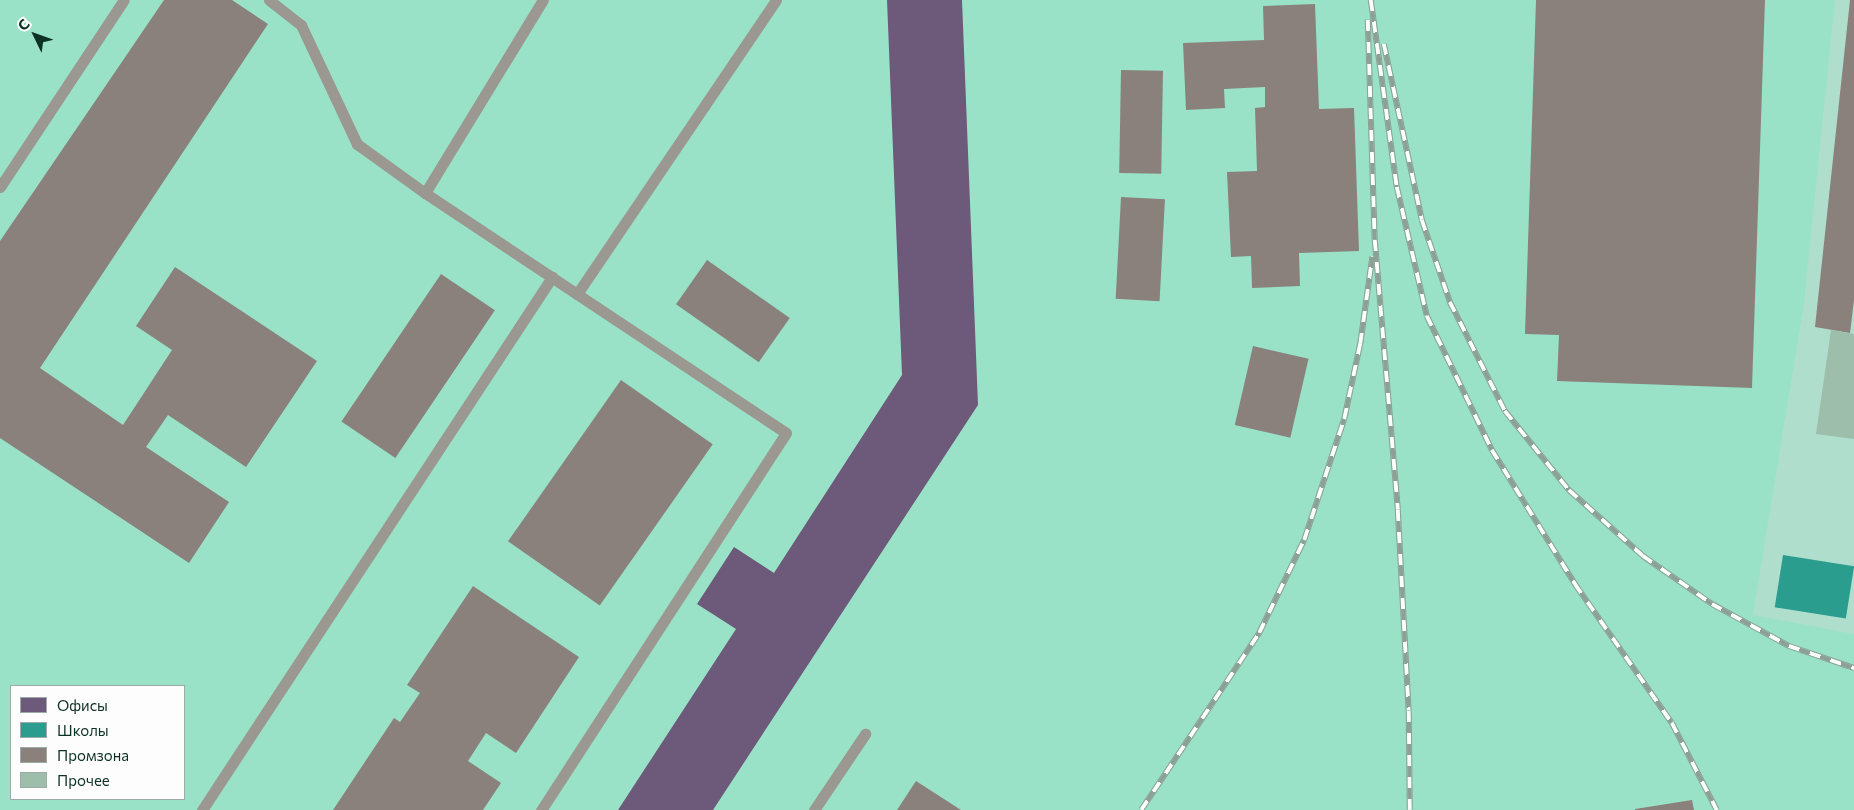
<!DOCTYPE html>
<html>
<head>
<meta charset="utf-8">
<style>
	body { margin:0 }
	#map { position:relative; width:1854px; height:810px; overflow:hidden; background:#b0decd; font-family:Commissioner,sans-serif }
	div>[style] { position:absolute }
	.built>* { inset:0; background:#99e2c8 }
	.offices>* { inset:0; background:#6d597a }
	.schools>* { inset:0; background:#2a9d8f; transform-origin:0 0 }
	.industry>* { inset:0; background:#8a817c; transform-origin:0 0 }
	.building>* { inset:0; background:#9cbeab }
	.lane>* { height:11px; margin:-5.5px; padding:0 5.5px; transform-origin:5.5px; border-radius:5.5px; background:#9a9891 }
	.rail>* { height:5.5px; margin-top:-2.75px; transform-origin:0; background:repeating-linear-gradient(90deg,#fdfdfd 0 11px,#8da096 0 22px); box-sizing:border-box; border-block:1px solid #8da096 }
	span { translate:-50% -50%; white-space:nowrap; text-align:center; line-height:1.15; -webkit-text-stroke:5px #fdfdfd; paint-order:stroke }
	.legend { position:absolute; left:10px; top:685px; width:175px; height:115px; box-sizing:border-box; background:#fdfdfd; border:1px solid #9daba7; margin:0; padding:6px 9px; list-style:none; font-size:15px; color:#0d3125 }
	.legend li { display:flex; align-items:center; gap:10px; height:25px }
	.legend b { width:25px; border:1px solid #9daba7 }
	.north { position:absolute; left:10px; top:10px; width:50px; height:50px; -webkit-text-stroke:4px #fdfdfd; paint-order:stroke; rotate:312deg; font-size:14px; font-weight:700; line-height:20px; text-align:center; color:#0d3125 }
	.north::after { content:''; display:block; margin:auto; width:18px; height:22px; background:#0d3125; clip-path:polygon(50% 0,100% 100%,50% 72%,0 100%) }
</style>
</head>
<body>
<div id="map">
	<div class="built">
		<i style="clip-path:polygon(evenodd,0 0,1835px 0,1804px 303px,1753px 615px,1854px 634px,1854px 810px,0 810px,0 0,11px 686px,184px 686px,184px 799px,11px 799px,11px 686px)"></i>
	</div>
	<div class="offices">
		<i style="clip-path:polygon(887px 0,962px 0,978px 405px,713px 810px,618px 810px,736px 629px,697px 604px,734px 547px,774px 573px,902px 375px)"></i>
	</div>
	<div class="schools">
		<i style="left:1783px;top:555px;width:72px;height:53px;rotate:9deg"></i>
	</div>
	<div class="industry">
		<i style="clip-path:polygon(164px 0,232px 0,268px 24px,40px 368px,123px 425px,172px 350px,136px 326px,175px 267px,317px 361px,246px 467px,168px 415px,146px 447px,229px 502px,189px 563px,0 438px,0 241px)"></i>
		<i style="clip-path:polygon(1536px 0,1765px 0,1752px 388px,1557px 381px,1559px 335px,1525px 334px)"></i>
		<i style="clip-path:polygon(1850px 0,1854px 0,1854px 300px,1850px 333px,1815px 327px)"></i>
		<i style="clip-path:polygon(1315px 4px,1319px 109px,1354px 108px,1359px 251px,1299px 253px,1300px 286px,1252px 288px,1251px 256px,1231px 257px,1227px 172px,1257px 171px,1255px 108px,1265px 107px,1265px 87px,1224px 89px,1225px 108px,1186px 110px,1183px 43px,1264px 40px,1263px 6px)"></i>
		<i style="left:1121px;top:70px;width:42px;height:103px;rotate:1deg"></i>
		<i style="left:1121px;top:197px;width:44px;height:102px;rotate:3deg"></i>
		<i style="left:707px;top:260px;width:101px;height:54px;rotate:35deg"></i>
		<i style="left:441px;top:274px;width:65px;height:178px;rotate:34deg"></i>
		<i style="left:1253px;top:346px;width:57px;height:81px;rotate:13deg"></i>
		<i style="left:621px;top:380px;width:112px;height:197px;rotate:35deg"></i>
		<i style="clip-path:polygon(473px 586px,579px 657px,516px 753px,486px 733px,468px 761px,501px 783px,483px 810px,333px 810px,394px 718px,400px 722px,420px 693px,407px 685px)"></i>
		<i style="clip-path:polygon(916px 781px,961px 810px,897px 810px)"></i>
		<i style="clip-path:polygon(1692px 800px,1694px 810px,1635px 810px,1635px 809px)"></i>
	</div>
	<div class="building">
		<i style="clip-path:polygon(1831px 330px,1854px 334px,1854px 439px,1816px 434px)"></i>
	</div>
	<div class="lane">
		<i style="left:269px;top:0;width:41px;rotate:38deg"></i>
		<i style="left:301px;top:25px;width:132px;rotate:64.8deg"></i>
		<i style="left:357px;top:144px;width:84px;rotate:35.8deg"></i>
		<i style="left:425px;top:193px;width:226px;rotate:-58.6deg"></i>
		<i style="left:0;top:187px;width:224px;rotate:-56.5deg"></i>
		<i style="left:425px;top:193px;width:433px;rotate:33.6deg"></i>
		<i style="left:786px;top:433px;width:450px;rotate:123deg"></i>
		<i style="left:577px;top:294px;width:355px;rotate:-55.9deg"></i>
		<i style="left:202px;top:810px;width:638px;rotate:-56.71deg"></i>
		<i style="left:814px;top:810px;width:92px;rotate:-56.1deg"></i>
	</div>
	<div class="rail">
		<i style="left:1371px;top:0;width:189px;rotate:82.1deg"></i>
		<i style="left:1397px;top:187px;width:132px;rotate:76.9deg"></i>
		<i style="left:1427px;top:316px;width:149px;rotate:64.1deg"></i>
		<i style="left:1492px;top:450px;width:158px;rotate:58.2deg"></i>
		<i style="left:1575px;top:584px;width:169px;rotate:55.1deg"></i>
		<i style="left:1672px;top:723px;width:98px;rotate:62.7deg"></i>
		<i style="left:1368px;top:20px;width:220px;rotate:88.2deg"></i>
		<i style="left:1375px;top:240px;width:271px;rotate:85.1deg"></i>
		<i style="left:1398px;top:510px;width:201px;rotate:86.9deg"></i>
		<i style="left:1409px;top:711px;width:99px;rotate:89.4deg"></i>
		<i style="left:1384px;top:44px;width:180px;rotate:77.8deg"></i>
		<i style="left:1422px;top:220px;width:87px;rotate:71.1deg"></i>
		<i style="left:1450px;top:302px;width:122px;rotate:63.2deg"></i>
		<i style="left:1505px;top:411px;width:102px;rotate:51deg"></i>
		<i style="left:1569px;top:490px;width:99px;rotate:41.7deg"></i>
		<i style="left:1643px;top:556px;width:84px;rotate:34.8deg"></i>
		<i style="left:1712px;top:604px;width:88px;rotate:28.6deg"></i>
		<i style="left:1789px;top:646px;width:69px;rotate:18.7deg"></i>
		<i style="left:1141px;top:810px;width:213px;rotate:-56.3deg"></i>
		<i style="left:1259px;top:633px;width:103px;rotate:-64.2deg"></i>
		<i style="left:1304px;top:540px;width:127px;rotate:-71.7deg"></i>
		<i style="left:1344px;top:419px;width:77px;rotate:-78deg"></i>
		<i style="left:1360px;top:344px;width:88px;rotate:-82.1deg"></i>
	</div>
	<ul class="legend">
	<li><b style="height:14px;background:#6d597a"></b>Офисы</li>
	<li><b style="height:14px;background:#2a9d8f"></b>Школы</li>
	<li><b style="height:14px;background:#8a817c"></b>Промзона</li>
	<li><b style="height:14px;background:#9cbeab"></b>Прочее</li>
	</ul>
	<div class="north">С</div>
</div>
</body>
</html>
